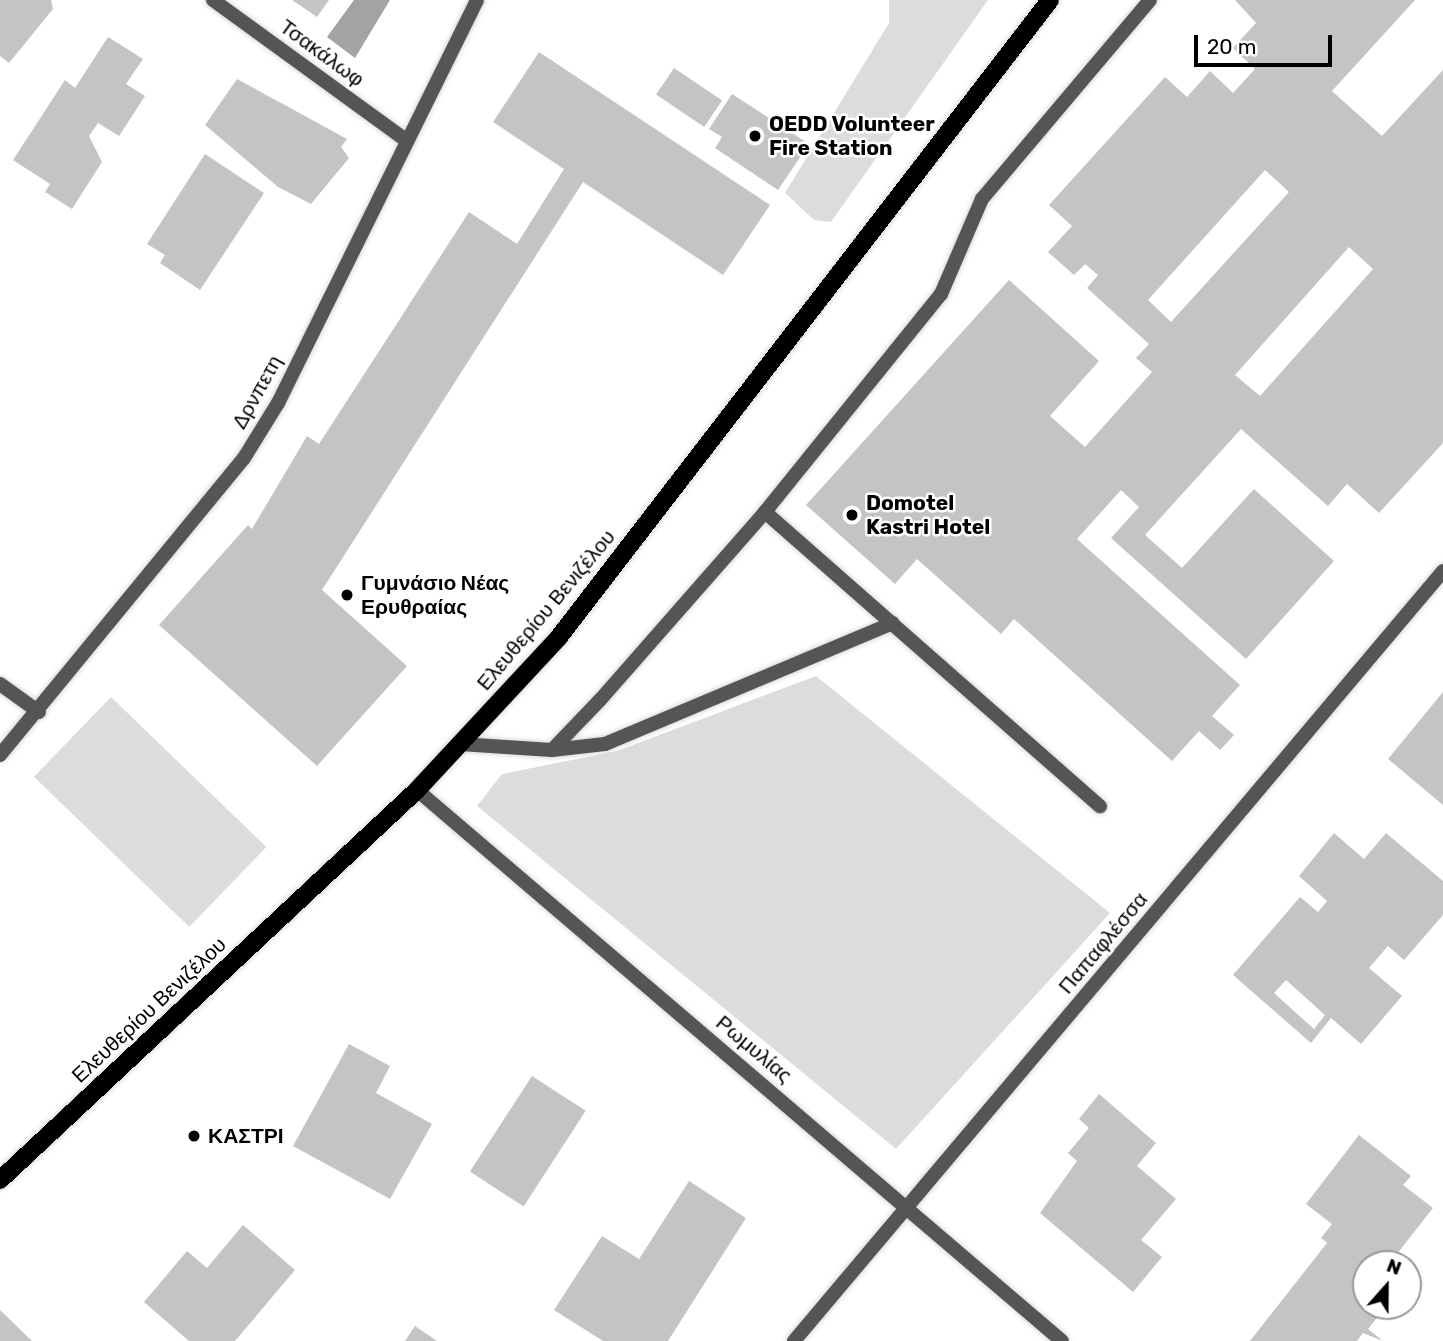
<!DOCTYPE html>
<html>
<head>
<meta charset="utf-8">
<style>
	body { margin:0 }
	#map { position:relative; width:1443px; height:1341px; overflow:hidden; background:#fff; font-family:Rubik,sans-serif }
	div>[style] { position:absolute }
	.green>* { inset:0; background:#dcdcdc; transform-origin:0 0 }
	.water>* { inset:0; background:#a3a3a3 }
	.building>* { inset:0; background:#c4c4c4; transform-origin:0 0 }
	.roads { filter:drop-shadow(0 0 2px #dbdbdb) drop-shadow(0 0 2px #dbdbdb) }
	.service>* { height:14px; margin:-7px; padding:0 7px; transform-origin:7px; border-radius:7px; background:#555 }
	.minor>* { height:14px; margin:-7px; padding:0 7px; transform-origin:7px; border-radius:7px; background:#555 }
	.primary>* { height:18px; margin:-9px; padding:0 9px; transform-origin:9px; border-radius:9px; background:#000 }
	.dots>* { width:19px; height:19px; translate:-50% -50%; box-sizing:border-box; border:4px solid #fff; border-radius:50% }
	span { translate:-50% -50%; white-space:nowrap; text-align:center; line-height:1.15; -webkit-text-stroke:5px #fff; paint-order:stroke }
	.street-label { font-size:21px; color:#000 }
	.poi-label { font-size:21px; color:#000; font-weight:700 }
	.left { translate:0 -50%; text-align:left }
	.north { position:absolute; left:1352px; top:1250px; width:70px; height:70px; box-sizing:border-box; background:#fff; border:2px solid #999; border-radius:50%; rotate:21deg; font-size:19px; font-weight:700; line-height:28px; text-align:center; color:#000 }
	.north::after { content:''; display:block; margin:auto; width:24px; height:32px; background:#000; clip-path:polygon(50% 0,100% 100%,50% 72%,0 100%) }
	.scale { position:absolute; left:1194px; top:35px; width:138px; height:32px; box-sizing:border-box; border:4px solid #000; border-top:0; padding-left:9px; font-size:21px; line-height:24px; white-space:nowrap; color:#000; -webkit-text-stroke:5px #fff; paint-order:stroke }
</style>
</head>
<body>
<div id="map">
	<div class="green">
		<i style="clip-path:polygon(889px 0,988px 0,831px 222px,814px 220px,785px 193px,889px 23px)"></i>
		<i style="clip-path:polygon(816px 676px,1110px 913px,896px 1149px,477px 806px,502px 774px,617px 751px)"></i>
		<i style="left:111px;top:697px;width:216px;height:111px;rotate:44deg"></i>
	</div>
	<div class="water">
		<i style="clip-path:polygon(354px 0,390px 0,355px 58px,327px 37px)"></i>
	</div>
	<div class="building">
		<i style="clip-path:polygon(0 0,51px 0,53px 9px,9px 63px,0 56px)"></i>
		<i style="clip-path:polygon(292px 0,329px 0,317px 17px)"></i>
		<i style="clip-path:polygon(evenodd,1235px 0,1415px 0,1332px 91px,1382px 136px,1443px 70px,1443px 443px,1379px 513px,1347px 484px,1328px 506px,1241px 429px,1145px 535px,1182px 568px,1254px 489px,1334px 561px,1246px 659px,1111px 538px,1139px 507px,1121px 490px,1077px 539px,1240px 685px,1212px 716px,1234px 735px,1220px 750px,1199px 731px,1172px 761px,1014px 619px,1001px 634px,917px 559px,895px 584px,806px 505px,1009px 280px,1099px 361px,1050px 416px,1085px 447px,1152px 372px,1136px 358px,1149px 344px,1087px 288px,1098px 275px,1085px 264px,1074px 275px,1048px 252px,1072px 226px,1049px 205px,1165px 77px,1187px 97px,1210px 71px,1233px 93px,1255px 69px,1233px 48px,1256px 23px,1235px 0,1265px 170px,1289px 192px,1171px 322px,1148px 300px,1265px 170px,1235px 0,1349px 247px,1373px 269px,1260px 396px,1235px 375px,1349px 247px)"></i>
		<i style="clip-path:polygon(108px 37px,143px 59px,126px 84px,145px 96px,119px 136px,98px 123px,89px 136px,102px 162px,72px 209px,45px 192px,50px 184px,13px 160px,65px 80px,75px 88px)"></i>
		<i style="clip-path:polygon(539px 52px,770px 205px,723px 275px,583px 182px,322px 590px,407px 666px,317px 766px,159px 625px,248px 525px,252px 529px,307px 436px,319px 444px,469px 212px,517px 244px,564px 169px,493px 122px)"></i>
		<i style="left:674px;top:68px;width:58px;height:32px;rotate:34deg"></i>
		<i style="clip-path:polygon(237px 79px,347px 139px,341px 147px,349px 158px,311px 204px,278px 187px,205px 125px)"></i>
		<i style="clip-path:polygon(732px 94px,809px 144px,778px 190px,715px 148px,722px 137px,709px 129px)"></i>
		<i style="clip-path:polygon(205px 154px,264px 193px,200px 290px,160px 263px,165px 255px,147px 244px)"></i>
		<i style="clip-path:polygon(1443px 692px,1443px 805px,1388px 759px)"></i>
		<i style="clip-path:polygon(evenodd,1334px 833px,1364px 859px,1386px 833px,1443px 881px,1443px 915px,1404px 960px,1388px 946px,1369px 968px,1402px 996px,1361px 1044px,1331px 1018px,1311px 1043px,1233px 975px,1300px 897px,1318px 912px,1327px 901px,1299px 876px,1334px 833px,1286px 980px,1325px 1015px,1314px 1029px,1274px 993px,1286px 980px)"></i>
		<i style="clip-path:polygon(349px 1044px,390px 1066px,376px 1093px,432px 1124px,390px 1199px,293px 1146px)"></i>
		<i style="left:532px;top:1076px;width:64px;height:114px;rotate:33deg"></i>
		<i style="clip-path:polygon(1099px 1094px,1156px 1143px,1137px 1166px,1176px 1199px,1141px 1240px,1162px 1257px,1133px 1292px,1040px 1213px,1077px 1161px,1068px 1153px,1089px 1128px,1079px 1119px)"></i>
		<i style="clip-path:polygon(1359px 1135px,1411px 1176px,1403px 1185px,1433px 1208px,1389px 1264px,1366px 1264px,1366px 1306px,1382px 1311px,1368px 1329px,1383px 1341px,1363px 1333px,1357px 1341px,1250px 1341px,1327px 1243px,1321px 1238px,1332px 1224px,1306px 1204px)"></i>
		<i style="clip-path:polygon(689px 1181px,746px 1218px,668px 1341px,603px 1341px,554px 1310px,602px 1236px,639px 1259px)"></i>
		<i style="clip-path:polygon(243px 1225px,295px 1270px,235px 1341px,189px 1341px,144px 1302px,187px 1251px,207px 1268px)"></i>
		<i style="clip-path:polygon(0 1310px,32px 1341px,0 1341px)"></i>
		<i style="clip-path:polygon(415px 1326px,437px 1341px,405px 1341px)"></i>
	</div>
	<div class="roads">
		<div class="service">
			<i style="left:765px;top:512px;width:446px;rotate:41.3deg"></i>
			<i style="left:460px;top:744px;width:92px;rotate:3.7deg"></i>
			<i style="left:552px;top:750px;width:69px;rotate:-46.2deg"></i>
			<i style="left:600px;top:700px;width:250px;rotate:-48.7deg"></i>
			<i style="left:765px;top:512px;width:280px;rotate:-51.1deg"></i>
			<i style="left:941px;top:294px;width:103px;rotate:-66.7deg"></i>
			<i style="left:982px;top:199px;width:260px;rotate:-49.8deg"></i>
			<i style="left:552px;top:750px;width:53px;rotate:-6.5deg"></i>
			<i style="left:605px;top:744px;width:312px;rotate:-22.8deg"></i>
		</div>
		<div class="minor">
			<i style="left:213px;top:0;width:238px;rotate:36deg"></i>
			<i style="left:0;top:684px;width:48px;rotate:35.7deg"></i>
			<i style="left:0;top:755px;width:384px;rotate:-50.6deg"></i>
			<i style="left:244px;top:458px;width:65px;rotate:-58.3deg"></i>
			<i style="left:278px;top:403px;width:449px;rotate:-63.7deg"></i>
			<i style="left:417px;top:790px;width:848px;rotate:40.51deg"></i>
			<i style="left:794px;top:1341px;width:1007px;rotate:-49.87deg"></i>
		</div>
		<div class="primary">
			<i style="left:0;top:1180px;width:571px;rotate:-43.08deg"></i>
			<i style="left:417px;top:790px;width:209px;rotate:-47.1deg"></i>
			<i style="left:559px;top:637px;width:804px;rotate:-52.37deg"></i>
		</div>
	</div>
	<div class="dots">
		<i style="left:755px;top:136px;background:#000"></i>
		<i style="left:852px;top:515px;background:#000"></i>
		<i style="left:347px;top:595px;background:#000"></i>
		<i style="left:194px;top:1136px;background:#000"></i>
	</div>
	<div class="street-label">
		<span style="left:322px;top:53px;rotate:36deg">Τσακάλωφ</span>
		<span style="left:257px;top:392px;rotate:-61deg">Δρνπετη</span>
		<span style="left:546px;top:610px;rotate:-50deg">Ελευθερίου Βενιζέλου</span>
		<span style="left:1103px;top:943px;rotate:-50deg">Παπαφλέσσα</span>
		<span style="left:149px;top:1010px;rotate:-43deg">Ελευθερίου Βενιζέλου</span>
		<span style="left:754px;top:1049px;rotate:40deg">Ρωμυλίας</span>
	</div>
	<div class="poi-label">
		<span class="left" style="left:769px;top:136px">OEDD Volunteer<br>Fire Station</span>
		<span class="left" style="left:866px;top:515px">Domotel<br>Kastri Hotel</span>
		<span class="left" style="left:361px;top:595px">Γυμνάσιο Νέας<br>Ερυθραίας</span>
		<span class="left" style="left:208px;top:1136px">ΚΑΣΤΡΙ</span>
	</div>
	<div class="north">N</div>
	<div class="scale">20 m</div>
</div>
</body>
</html>
